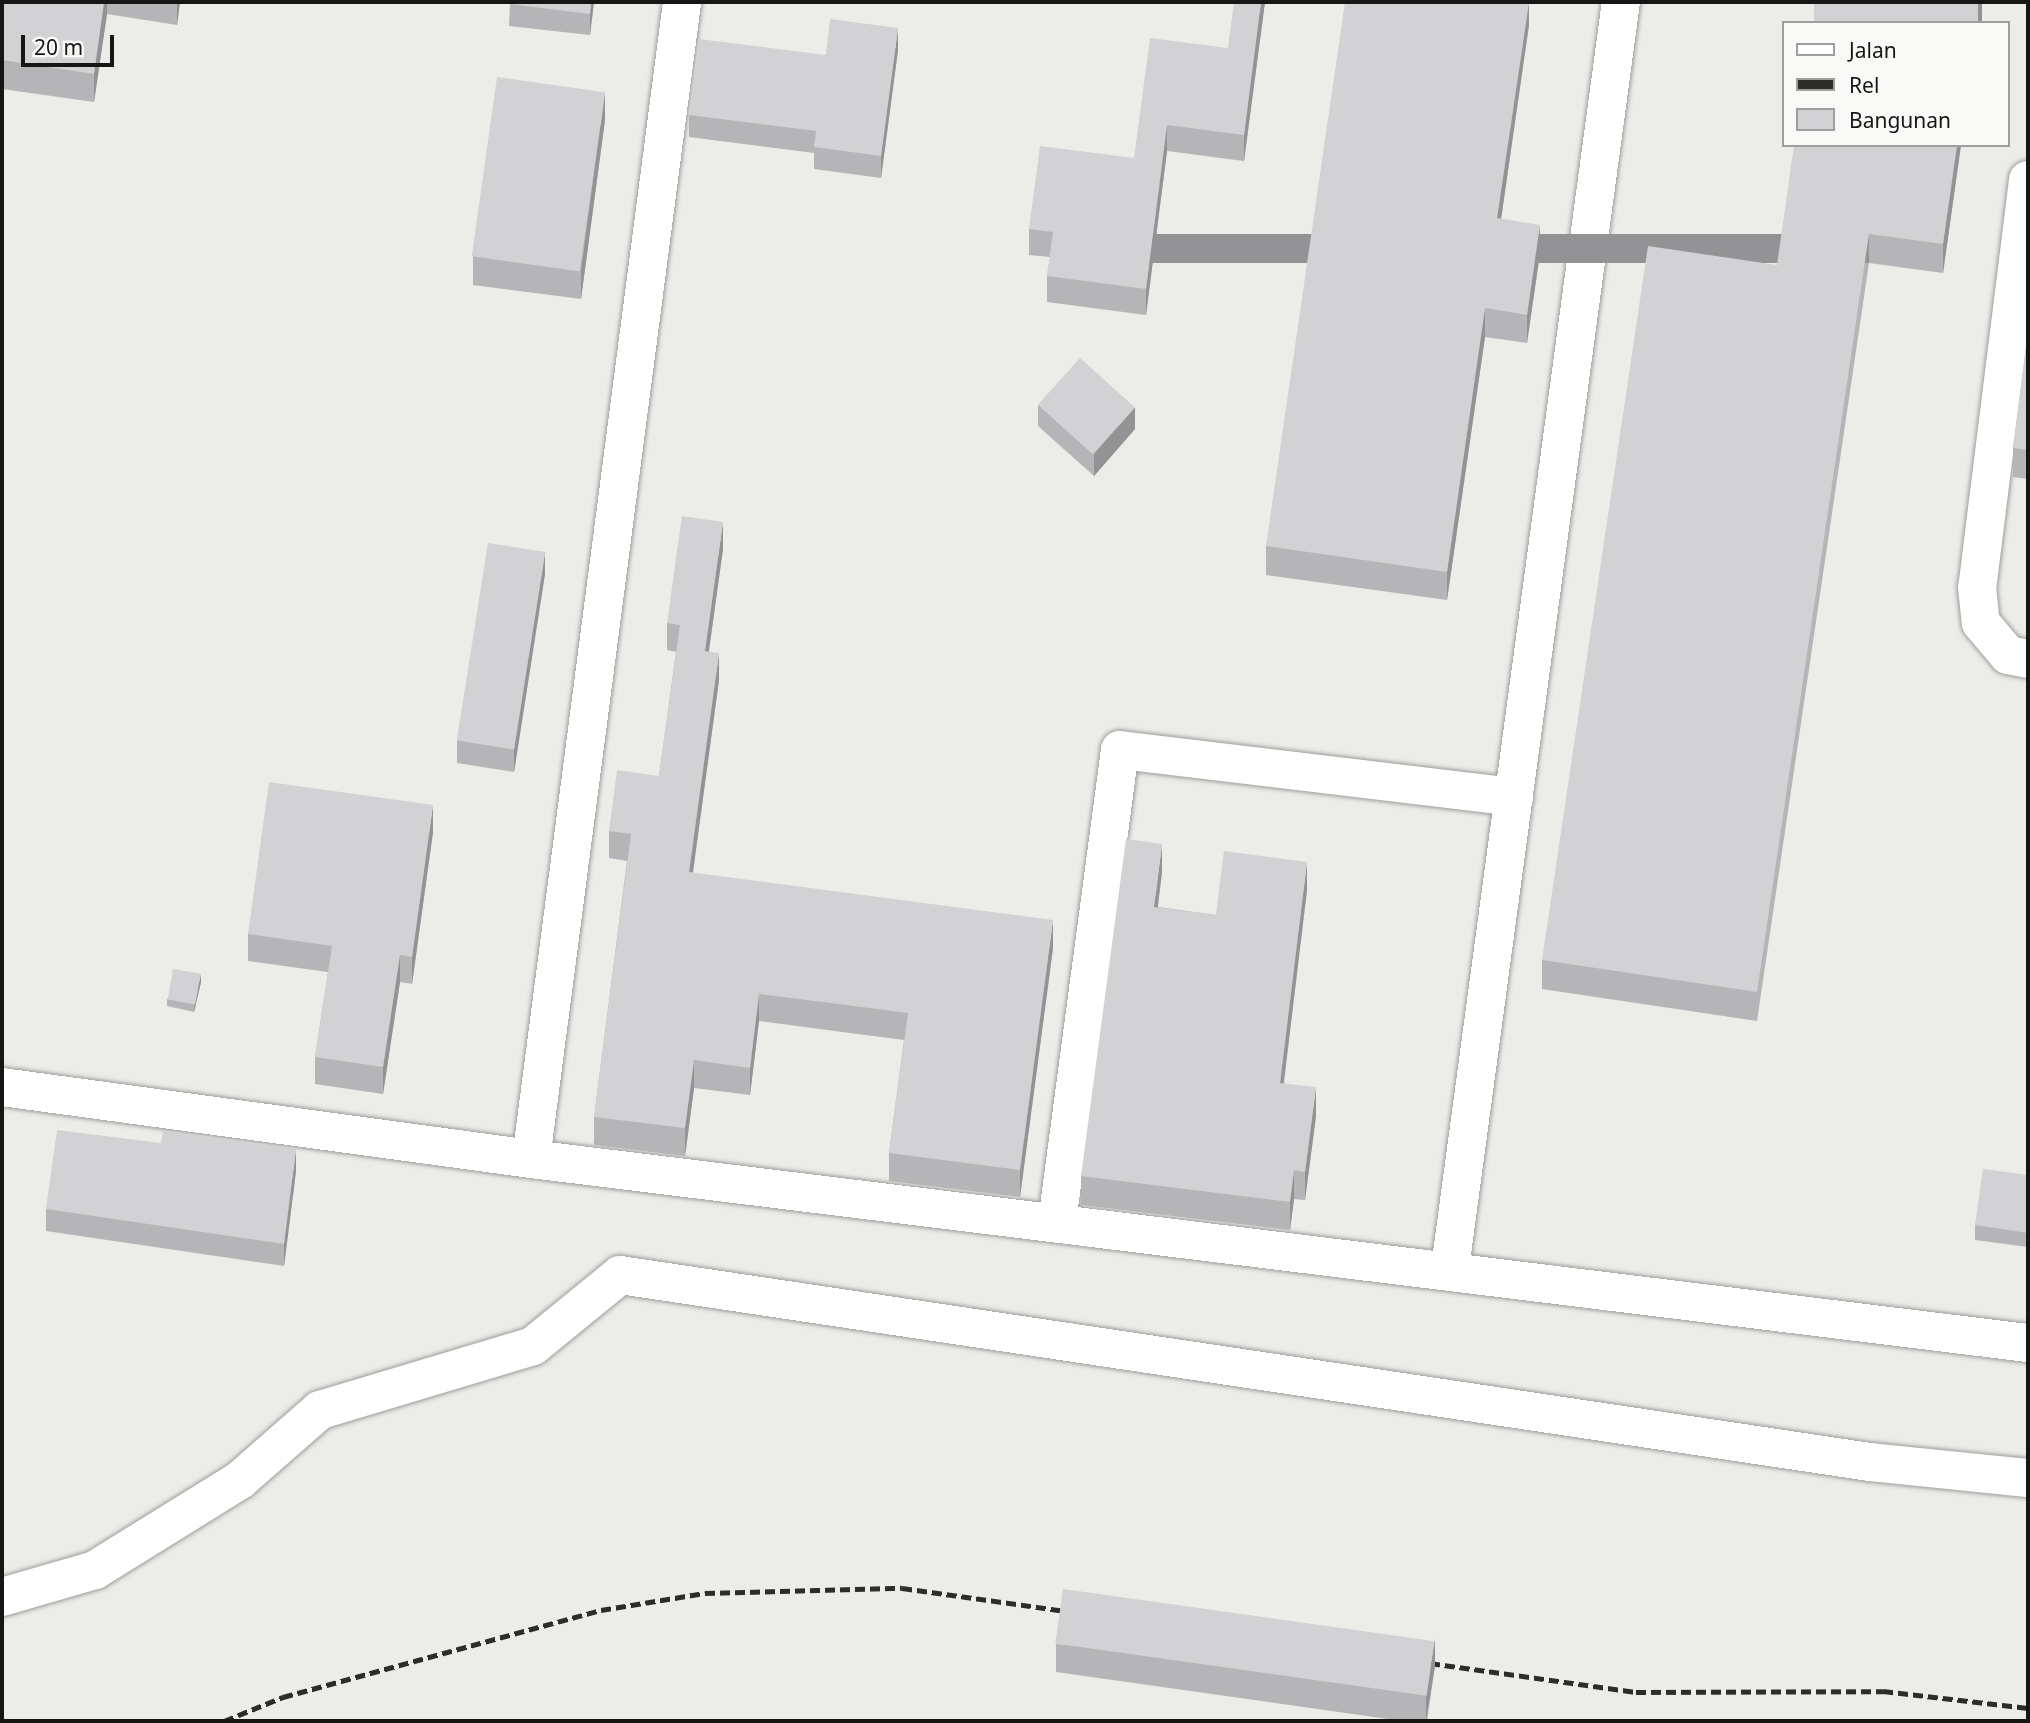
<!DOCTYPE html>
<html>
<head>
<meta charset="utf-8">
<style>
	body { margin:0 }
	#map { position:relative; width:2030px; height:1723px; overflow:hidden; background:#ecede9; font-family:"Noto Sans",sans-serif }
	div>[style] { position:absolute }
	.roads { filter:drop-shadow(0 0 2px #9d9d9a) drop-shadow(0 0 2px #9d9d9a) }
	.minor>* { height:38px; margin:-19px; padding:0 19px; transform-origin:19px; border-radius:19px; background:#fff }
	.rail>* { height:5px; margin-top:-2.5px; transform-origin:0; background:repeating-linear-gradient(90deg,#2c2c2b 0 10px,transparent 0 15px) }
	.wall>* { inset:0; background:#b5b4b6 }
	.shaded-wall>* { inset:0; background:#939294; transform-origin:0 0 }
	.building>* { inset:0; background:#d2d1d4; transform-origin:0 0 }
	span { translate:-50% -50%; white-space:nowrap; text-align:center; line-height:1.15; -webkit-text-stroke:6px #f9faf7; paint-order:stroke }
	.frame { position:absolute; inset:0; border:4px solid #161615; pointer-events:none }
	.legend { position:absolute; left:1782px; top:21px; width:228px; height:126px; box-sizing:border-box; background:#f9faf7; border:2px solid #9e9f9d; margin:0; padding:9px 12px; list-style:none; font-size:21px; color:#161615 }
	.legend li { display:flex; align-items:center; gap:14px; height:35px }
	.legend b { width:35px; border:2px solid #9e9f9d }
	.scale { position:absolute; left:21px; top:35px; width:93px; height:32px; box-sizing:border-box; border:4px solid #161615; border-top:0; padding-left:9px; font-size:21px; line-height:24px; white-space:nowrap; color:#161615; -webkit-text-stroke:5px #f9faf7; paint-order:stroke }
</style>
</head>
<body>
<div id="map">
	<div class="roads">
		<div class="minor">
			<i style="left:2028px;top:180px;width:410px;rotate:97.1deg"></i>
			<i style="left:1977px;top:587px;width:36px;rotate:84deg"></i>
			<i style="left:1981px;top:623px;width:42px;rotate:49.8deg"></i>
			<i style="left:2008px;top:655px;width:20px;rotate:11deg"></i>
			<i style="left:2px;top:1087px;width:534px;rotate:7.75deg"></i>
			<i style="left:531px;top:1159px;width:1508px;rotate:7.01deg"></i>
			<i style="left:531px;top:1159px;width:1167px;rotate:-82.56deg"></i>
			<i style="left:1057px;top:1222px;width:476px;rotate:-82.4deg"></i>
			<i style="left:1120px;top:750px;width:397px;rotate:6.8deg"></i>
			<i style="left:1450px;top:1268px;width:1277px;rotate:-82.31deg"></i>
			<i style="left:2px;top:1597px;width:97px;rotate:-16.2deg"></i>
			<i style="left:95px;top:1570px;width:171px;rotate:-31.8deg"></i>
			<i style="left:240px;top:1480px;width:106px;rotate:-41.2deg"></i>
			<i style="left:320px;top:1410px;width:222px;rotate:-16.7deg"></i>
			<i style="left:533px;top:1346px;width:112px;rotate:-39.2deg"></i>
			<i style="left:620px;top:1275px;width:1264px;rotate:8.51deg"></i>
			<i style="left:1870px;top:1462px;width:159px;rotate:5.8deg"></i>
		</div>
	</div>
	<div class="rail">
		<i style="left:1415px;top:1661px;width:223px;rotate:8deg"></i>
		<i style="left:1636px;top:1692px;width:247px;rotate:-0.2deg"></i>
		<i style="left:1883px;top:1691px;width:146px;rotate:6.7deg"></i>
		<i style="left:224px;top:1721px;width:64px;rotate:-22.1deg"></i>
		<i style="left:283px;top:1697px;width:330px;rotate:-15.3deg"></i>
		<i style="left:601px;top:1610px;width:105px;rotate:-9.3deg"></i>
		<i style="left:705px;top:1593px;width:197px;rotate:-1.5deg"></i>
		<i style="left:902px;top:1588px;width:179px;rotate:8deg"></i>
	</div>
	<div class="wall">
		<i style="clip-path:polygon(2px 2px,180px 2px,177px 25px,107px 14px,94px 102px,2px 89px)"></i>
		<i style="clip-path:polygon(338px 2px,353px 2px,353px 4px)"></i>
		<i style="clip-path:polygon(510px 2px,594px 2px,590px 35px,509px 26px)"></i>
		<i style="clip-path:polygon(1265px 2px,1244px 161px,1167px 151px,1146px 315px,1047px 302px,1047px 276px,1050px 257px,1029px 255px,1029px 229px,1134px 158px,1228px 48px)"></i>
		<i style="clip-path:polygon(1529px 2px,1529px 25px,1501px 219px,1540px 253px,1527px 343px,1485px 337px,1447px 600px,1266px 575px,1266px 546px)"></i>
		<i style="clip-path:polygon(898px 50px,881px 178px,814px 169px,814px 153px,689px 137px,689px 115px,826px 55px)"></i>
		<i style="clip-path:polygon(605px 120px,581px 299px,473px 285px,473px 256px)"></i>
		<i style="clip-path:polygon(1961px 145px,1943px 273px,1869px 263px,1757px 1021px,1542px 989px,1542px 960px,1777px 265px)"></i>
		<i style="clip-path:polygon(2028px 332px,2028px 479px,2013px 477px,2013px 448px)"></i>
		<i style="clip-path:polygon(1038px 405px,1135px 429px,1094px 476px,1038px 426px)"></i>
		<i style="clip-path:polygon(723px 549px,709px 651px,719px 680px,693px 873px,1053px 948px,1020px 1197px,889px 1181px,889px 1153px,904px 1040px,759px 1021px,750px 1095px,694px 1088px,685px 1156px,594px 1145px,594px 1117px,627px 861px,609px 858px,609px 831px,659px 776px,676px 652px,667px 650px,667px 623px)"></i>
		<i style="clip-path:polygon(545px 574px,514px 772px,457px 763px,457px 741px)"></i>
		<i style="clip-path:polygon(433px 832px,412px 984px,400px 982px,383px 1094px,315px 1084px,315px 1057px,328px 972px,248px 961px,248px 934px)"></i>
		<i style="clip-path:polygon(1162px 872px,1158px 907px,1216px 915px,1307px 890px,1284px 1083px,1316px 1116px,1305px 1200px,1294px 1199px,1290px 1230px,1081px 1205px,1081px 1176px)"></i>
		<i style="clip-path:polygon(201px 982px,194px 1012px,167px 1006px,167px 999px)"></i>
		<i style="clip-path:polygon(296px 1171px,284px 1266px,46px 1231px,46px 1209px)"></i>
		<i style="clip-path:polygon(2028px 1175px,2028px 1247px,1975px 1240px,1975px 1225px)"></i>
		<i style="clip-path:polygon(1056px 1644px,1435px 1666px,1427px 1721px,1402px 1721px,1056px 1672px)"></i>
	</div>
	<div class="shaded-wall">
		<i style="clip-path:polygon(104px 2px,107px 2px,107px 14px,94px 102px,94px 74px)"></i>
		<i style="clip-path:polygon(177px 2px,180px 2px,177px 25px)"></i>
		<i style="clip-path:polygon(591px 2px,594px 2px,590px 35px,590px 14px)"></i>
		<i style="clip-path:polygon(1261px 2px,1265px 2px,1244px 161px,1244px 135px)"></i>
		<i style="clip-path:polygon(1529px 2px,1529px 25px,1497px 247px,1497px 218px)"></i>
		<i style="left:1978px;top:2px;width:4px;height:21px"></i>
		<i style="clip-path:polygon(898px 28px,898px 50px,881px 178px,881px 156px)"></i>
		<i style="clip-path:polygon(605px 92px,605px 120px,581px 299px,581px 271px)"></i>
		<i style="clip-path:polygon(1167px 125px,1167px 151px,1146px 315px,1146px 289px)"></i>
		<i style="clip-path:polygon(1957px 145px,1961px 145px,1943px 273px,1943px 244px)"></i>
		<i style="clip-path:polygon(1540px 225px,1540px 253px,1527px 343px,1527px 315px)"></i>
		<i style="left:1869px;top:234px;width:29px;height:766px;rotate:90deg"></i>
		<i style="clip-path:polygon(1485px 308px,1485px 337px,1447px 600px,1447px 572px)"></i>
		<i style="clip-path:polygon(1135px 407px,1135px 429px,1094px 476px,1094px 454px)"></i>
		<i style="clip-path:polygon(723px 522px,723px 549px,705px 678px,705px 651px)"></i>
		<i style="clip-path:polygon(545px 552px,545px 574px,514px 772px,514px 750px)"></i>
		<i style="clip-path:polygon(719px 653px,719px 680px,689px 900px,689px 872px)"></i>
		<i style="clip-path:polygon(433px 805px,433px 832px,412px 984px,412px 957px)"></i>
		<i style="clip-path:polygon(1162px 844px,1162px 872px,1154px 935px,1154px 907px)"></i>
		<i style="clip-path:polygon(1307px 862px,1307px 890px,1280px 1112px,1280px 1083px)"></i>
		<i style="clip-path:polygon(1053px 920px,1053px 948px,1020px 1197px,1020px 1170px)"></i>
		<i style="clip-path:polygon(400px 955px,400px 982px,383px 1094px,383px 1067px)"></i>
		<i style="clip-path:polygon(201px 974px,201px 982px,194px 1012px,194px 1004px)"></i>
		<i style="clip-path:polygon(759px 994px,759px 1021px,750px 1095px,750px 1068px)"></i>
		<i style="clip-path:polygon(694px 1060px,694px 1088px,685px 1156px,685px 1128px)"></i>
		<i style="clip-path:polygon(1316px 1087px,1316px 1116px,1305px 1200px,1305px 1172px)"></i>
		<i style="clip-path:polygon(296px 1149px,296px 1171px,284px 1266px,284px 1244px)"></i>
		<i style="clip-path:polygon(1294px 1170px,1294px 1199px,1290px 1230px,1290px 1202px)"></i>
		<i style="clip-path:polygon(1435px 1638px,1435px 1666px,1426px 1721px,1426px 1696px)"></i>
	</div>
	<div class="building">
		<i style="clip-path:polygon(2px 2px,104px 2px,94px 74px,2px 60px)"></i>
		<i style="clip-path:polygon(510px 2px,591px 2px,590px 14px,509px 4px)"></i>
		<i style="clip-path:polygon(1234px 2px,1261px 2px,1244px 135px,1167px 125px,1146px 289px,1047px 276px,1053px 232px,1029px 229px,1040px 146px,1134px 158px,1150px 38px,1228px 48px)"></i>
		<i style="clip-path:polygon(1345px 2px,1529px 2px,1497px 218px,1540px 225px,1527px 315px,1485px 308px,1447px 572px,1266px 546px)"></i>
		<i style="left:1814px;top:2px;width:164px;height:21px"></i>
		<i style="clip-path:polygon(830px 19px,898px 28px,881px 156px,814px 147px,816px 131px,689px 115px,699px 39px,826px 55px)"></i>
		<i style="left:497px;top:77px;width:109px;height:181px;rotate:8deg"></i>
		<i style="clip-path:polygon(1794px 145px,1957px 145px,1943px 244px,1869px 234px,1757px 992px,1542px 960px,1648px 246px,1777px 265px)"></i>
		<i style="clip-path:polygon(2028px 332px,2028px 450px,2013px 448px)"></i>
		<i style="left:1080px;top:358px;width:74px;height:63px;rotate:42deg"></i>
		<i style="clip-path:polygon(682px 516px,723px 522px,705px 651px,719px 653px,689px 872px,1053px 920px,1020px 1170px,889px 1153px,908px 1013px,759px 994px,750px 1068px,694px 1060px,685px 1128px,594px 1117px,631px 834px,609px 831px,617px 770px,659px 776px,680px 625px,667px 623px)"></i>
		<i style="left:488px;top:543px;width:58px;height:200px;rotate:9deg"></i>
		<i style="clip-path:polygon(269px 782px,433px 805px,412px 957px,400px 955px,383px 1067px,315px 1057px,332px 946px,248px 934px)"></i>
		<i style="clip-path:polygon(1126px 839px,1162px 844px,1154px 907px,1216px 915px,1224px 851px,1307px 862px,1280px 1083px,1316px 1087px,1305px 1172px,1294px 1170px,1290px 1202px,1081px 1176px)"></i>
		<i style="left:173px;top:969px;width:28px;height:31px;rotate:10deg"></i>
		<i style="clip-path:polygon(57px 1130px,161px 1143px,163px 1131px,296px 1149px,284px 1244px,46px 1209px)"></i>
		<i style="clip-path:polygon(1983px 1169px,2028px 1175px,2028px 1233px,1975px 1225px)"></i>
		<i style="left:1063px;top:1589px;width:375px;height:55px;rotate:8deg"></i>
	</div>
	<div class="frame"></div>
	<ul class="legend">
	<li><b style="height:9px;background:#fff"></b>Jalan</li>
	<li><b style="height:9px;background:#2c2c2b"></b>Rel</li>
	<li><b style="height:19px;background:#d2d1d4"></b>Bangunan</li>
	</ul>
	<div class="scale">20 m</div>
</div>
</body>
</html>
